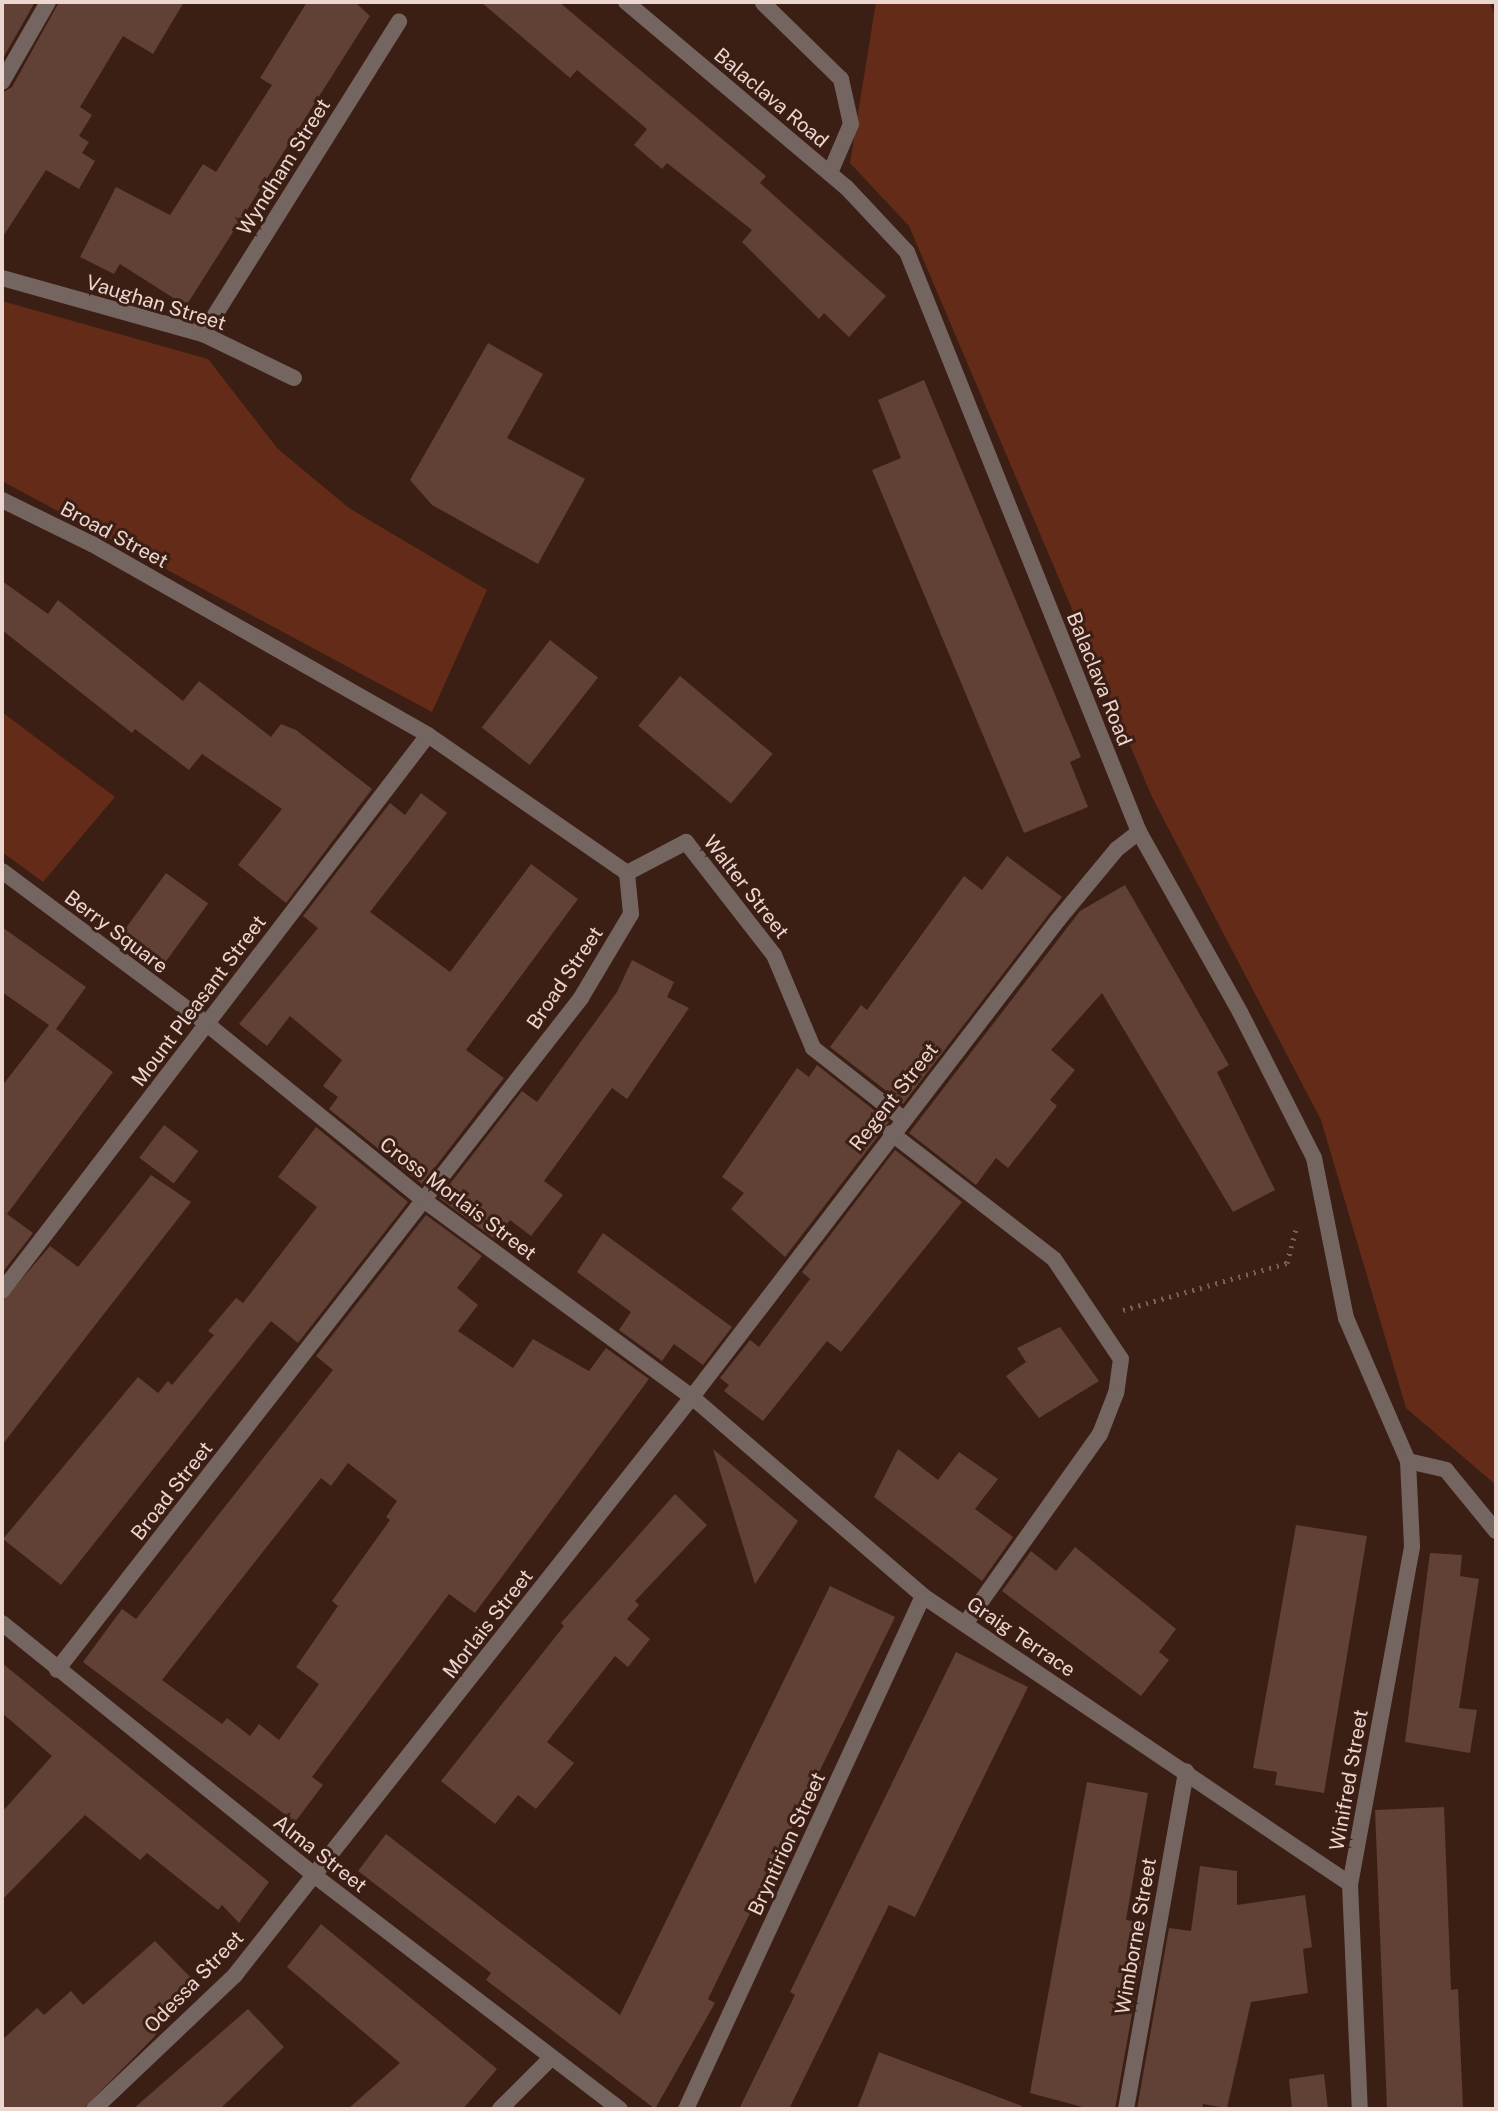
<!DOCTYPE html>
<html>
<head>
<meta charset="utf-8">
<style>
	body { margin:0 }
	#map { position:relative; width:1498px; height:2111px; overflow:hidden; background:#3b1e14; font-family:"Public Sans",sans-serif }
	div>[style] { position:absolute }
	.green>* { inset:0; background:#642b18 }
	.building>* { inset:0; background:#614136; transform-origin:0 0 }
	.path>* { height:5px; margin-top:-2.5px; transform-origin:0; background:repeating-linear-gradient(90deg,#795f56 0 2px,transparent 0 8px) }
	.service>* { height:16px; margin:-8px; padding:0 8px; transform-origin:8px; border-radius:8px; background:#746560 }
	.minor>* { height:16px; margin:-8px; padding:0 8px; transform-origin:8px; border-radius:8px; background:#746560 }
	span { translate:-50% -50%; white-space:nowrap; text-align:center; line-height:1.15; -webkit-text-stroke:6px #3b1e14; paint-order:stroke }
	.street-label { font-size:20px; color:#ebd6d0 }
	.frame { position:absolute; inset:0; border:4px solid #ebd6d0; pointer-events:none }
</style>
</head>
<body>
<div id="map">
	<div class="green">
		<i style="clip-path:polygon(876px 2px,1490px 2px,1496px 19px,1496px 1485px,1406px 1408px,1321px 1120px,1152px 797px,909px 226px,850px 163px)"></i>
		<i style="clip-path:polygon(2px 301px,208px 359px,278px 449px,349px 508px,487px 590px,432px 712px,2px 481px)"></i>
		<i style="clip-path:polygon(2px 712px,115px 797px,43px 882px,2px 852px)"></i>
	</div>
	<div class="building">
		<i style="clip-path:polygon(2px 2px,35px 2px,2px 60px)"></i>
		<i style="clip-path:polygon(59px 2px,184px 2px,153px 54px,123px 36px,80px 107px,92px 115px,79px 136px,89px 142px,82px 153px,95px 161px,79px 189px,46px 170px,2px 238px,2px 93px,12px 87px)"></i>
		<i style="clip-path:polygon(307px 2px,355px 2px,370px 16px,186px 306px,120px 264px,114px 274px,80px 257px,116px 187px,170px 215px,203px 164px,216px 172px,272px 85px,260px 78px)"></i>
		<i style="clip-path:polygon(481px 2px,559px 2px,766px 176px,760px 183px,886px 296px,849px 337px,824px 313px,819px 319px,742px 242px,752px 230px,667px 163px,662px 169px,634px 145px,647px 129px,577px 70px,570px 78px)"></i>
		<i style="clip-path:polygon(488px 343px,543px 374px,507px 438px,585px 479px,538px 564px,432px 505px,410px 480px)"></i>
		<i style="clip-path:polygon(924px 380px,1081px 757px,1070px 762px,1088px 807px,1024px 833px,872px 470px,901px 458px,878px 400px)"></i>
		<i style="clip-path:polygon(2px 581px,48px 614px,58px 600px,183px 701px,199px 681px,271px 737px,281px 724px,296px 730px,372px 789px,286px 903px,238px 865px,282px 809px,202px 754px,189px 770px,135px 729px,132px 733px,2px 630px)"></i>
		<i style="left:550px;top:640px;width:61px;height:111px;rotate:38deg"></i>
		<i style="left:680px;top:676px;width:121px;height:65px;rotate:40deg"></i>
		<i style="clip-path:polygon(421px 793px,447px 813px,370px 912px,450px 972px,531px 864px,578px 899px,466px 1050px,504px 1078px,422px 1184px,329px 1109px,338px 1097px,323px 1086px,342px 1060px,290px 1016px,267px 1046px,239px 1024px,318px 928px,303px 916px,390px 803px,405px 815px)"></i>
		<i style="clip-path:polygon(1007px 856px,1062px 897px,903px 1104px,830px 1047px,861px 1005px,867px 1010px,964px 876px,982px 890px)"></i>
		<i style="left:166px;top:873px;width:52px;height:77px;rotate:36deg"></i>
		<i style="clip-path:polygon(1125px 885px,1229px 1065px,1217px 1072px,1275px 1190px,1233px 1212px,1102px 993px,1051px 1050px,1075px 1070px,1050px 1100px,1057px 1106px,1008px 1168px,996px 1158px,976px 1185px,909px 1133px,1080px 911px)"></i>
		<i style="clip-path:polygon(2px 927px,86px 987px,56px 1029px,113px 1072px,7px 1214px,33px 1233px,2px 1273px,2px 1086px,49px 1025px,2px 992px)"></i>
		<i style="clip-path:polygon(632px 960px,674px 982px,667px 997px,689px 1008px,627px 1099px,612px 1088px,544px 1181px,563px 1195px,531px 1236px,510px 1220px,495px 1239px,439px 1198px,522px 1091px,537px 1102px,617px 992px)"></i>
		<i style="clip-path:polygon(817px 1065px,889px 1122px,785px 1257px,731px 1209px,744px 1193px,722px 1177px,797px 1068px,809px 1077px)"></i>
		<i style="left:164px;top:1125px;width:43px;height:41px;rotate:37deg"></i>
		<i style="clip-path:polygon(316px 1127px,408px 1202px,298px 1343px,271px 1321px,61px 1585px,3px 1539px,138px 1377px,158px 1393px,168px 1381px,172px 1385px,214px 1335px,208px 1331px,236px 1298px,243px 1303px,317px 1207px,278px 1177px)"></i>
		<i style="clip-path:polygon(895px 1150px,962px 1202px,841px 1352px,827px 1341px,763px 1421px,724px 1391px,729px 1385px,720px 1378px,750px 1340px,759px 1347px,810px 1279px,802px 1272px)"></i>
		<i style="clip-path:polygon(151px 1175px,191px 1202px,2px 1445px,2px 1302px,50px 1246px,78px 1267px)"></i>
		<i style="clip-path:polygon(evenodd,426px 1215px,482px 1256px,457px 1288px,478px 1305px,458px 1331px,513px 1368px,533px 1339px,589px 1371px,606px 1348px,649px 1379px,475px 1613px,449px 1594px,312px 1777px,323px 1785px,295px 1822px,83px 1662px,122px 1609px,136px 1619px,333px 1370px,316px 1356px,426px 1215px,348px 1463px,397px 1501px,386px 1517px,390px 1520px,332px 1601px,338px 1606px,296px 1667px,319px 1684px,279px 1740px,259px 1724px,250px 1736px,227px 1718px,222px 1724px,162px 1680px,321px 1478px,331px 1486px,348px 1463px)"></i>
		<i style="clip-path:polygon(603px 1233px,732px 1327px,703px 1365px,674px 1344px,662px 1361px,619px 1330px,631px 1312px,577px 1272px)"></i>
		<i style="clip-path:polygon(1060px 1327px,1099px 1381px,1039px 1418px,1006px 1376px,1026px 1362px,1017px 1348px)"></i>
		<i style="clip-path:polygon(713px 1449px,798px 1521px,755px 1584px)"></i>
		<i style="clip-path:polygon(898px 1449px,938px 1480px,959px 1452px,998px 1479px,975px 1509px,1013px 1537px,982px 1581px,874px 1497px)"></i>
		<i style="clip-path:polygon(675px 1494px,707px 1525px,635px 1601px,639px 1605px,627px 1619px,650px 1639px,628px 1667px,615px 1656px,547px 1742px,574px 1763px,536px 1809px,518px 1795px,495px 1824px,441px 1781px,564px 1626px,561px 1623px)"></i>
		<i style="clip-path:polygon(1296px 1525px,1367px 1536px,1324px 1793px,1275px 1785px,1277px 1772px,1253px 1768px)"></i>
		<i style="clip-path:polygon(1075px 1547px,1176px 1629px,1159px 1652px,1169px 1660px,1141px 1696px,1002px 1591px,1031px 1551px,1056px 1571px)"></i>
		<i style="clip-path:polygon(1430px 1553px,1462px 1555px,1460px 1576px,1479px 1579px,1459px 1708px,1477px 1710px,1470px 1753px,1405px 1742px)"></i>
		<i style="clip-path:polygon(830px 1586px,895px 1617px,708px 1999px,715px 2003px,655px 2109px,486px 1980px,491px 1973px,358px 1871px,386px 1834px,620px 2015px)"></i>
		<i style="clip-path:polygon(956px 1652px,1028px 1687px,915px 1917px,889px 1905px,789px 2109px,739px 2109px,795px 1995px,790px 1992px)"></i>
		<i style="clip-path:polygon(2px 1663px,269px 1882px,239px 1923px,222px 1905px,218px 1910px,147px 1853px,140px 1860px,85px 1815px,2px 1900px,2px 1812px,52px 1756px,2px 1713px)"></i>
		<i style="clip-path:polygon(1087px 1782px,1148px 1793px,1126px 1920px,1148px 1924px,1115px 2109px,1090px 2109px,1030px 2093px)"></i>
		<i style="clip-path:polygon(1444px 1807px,1451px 1990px,1458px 1989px,1463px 2109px,1387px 2109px,1375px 1810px)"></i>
		<i style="clip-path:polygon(1200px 1866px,1237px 1871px,1237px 1905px,1305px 1895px,1312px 1947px,1303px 1949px,1308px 1993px,1251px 2002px,1227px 2108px,1203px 2104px,1202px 2109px,1137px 2109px,1169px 1928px,1191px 1931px)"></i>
		<i style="clip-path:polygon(321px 1924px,497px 2069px,463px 2109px,348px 2109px,400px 2063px,287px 1967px)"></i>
		<i style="clip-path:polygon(155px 1941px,195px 1982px,154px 2037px,83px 2109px,2px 2109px,2px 2040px,37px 2008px,44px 2015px,71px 1991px,83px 2005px)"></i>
		<i style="clip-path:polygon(248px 2009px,284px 2047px,220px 2109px,133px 2109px)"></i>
		<i style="clip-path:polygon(879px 2052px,1022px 2106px,1022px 2109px,857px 2109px)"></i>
		<i style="clip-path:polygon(1324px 2074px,1328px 2109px,1292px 2109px,1289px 2079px)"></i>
	</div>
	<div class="path">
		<i style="left:1123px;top:1310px;width:171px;rotate:-16deg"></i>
		<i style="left:1287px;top:1263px;width:35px;rotate:-75deg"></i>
	</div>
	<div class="service">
		<i style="left:763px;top:3px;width:109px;rotate:44.3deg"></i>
		<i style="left:841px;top:79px;width:46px;rotate:77.5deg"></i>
		<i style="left:851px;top:124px;width:53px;rotate:113.2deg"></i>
		<i style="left:627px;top:873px;width:67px;rotate:-27.7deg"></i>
		<i style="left:686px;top:842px;width:143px;rotate:52.1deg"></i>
		<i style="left:774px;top:955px;width:101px;rotate:67.2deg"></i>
		<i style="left:813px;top:1048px;width:113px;rotate:38.2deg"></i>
		<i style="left:891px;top:1133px;width:206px;rotate:37.7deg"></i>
		<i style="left:1054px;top:1259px;width:120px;rotate:56.2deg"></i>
		<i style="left:1121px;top:1359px;width:34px;rotate:98deg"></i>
		<i style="left:1116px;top:1393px;width:44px;rotate:111.3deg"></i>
		<i style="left:1100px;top:1434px;width:233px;rotate:125.4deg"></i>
		<i style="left:1408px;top:1461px;width:39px;rotate:13deg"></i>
		<i style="left:1446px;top:1470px;width:79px;rotate:50.7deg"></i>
	</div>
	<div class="minor">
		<i style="left:626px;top:2px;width:287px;rotate:40.1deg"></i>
		<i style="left:846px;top:187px;width:89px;rotate:46.8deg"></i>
		<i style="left:907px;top:252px;width:625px;rotate:68.2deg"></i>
		<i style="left:1139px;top:832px;width:206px;rotate:60.7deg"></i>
		<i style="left:1240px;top:1012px;width:164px;rotate:63.1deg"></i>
		<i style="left:1314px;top:1158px;width:163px;rotate:78.7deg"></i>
		<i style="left:1346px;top:1318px;width:156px;rotate:66.6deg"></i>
		<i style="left:1408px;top:1461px;width:86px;rotate:87.3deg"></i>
		<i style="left:1412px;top:1547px;width:343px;rotate:100.4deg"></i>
		<i style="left:1350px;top:1884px;width:225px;rotate:87.5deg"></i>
		<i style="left:2px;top:82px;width:92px;rotate:-60.1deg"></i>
		<i style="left:2px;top:278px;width:209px;rotate:15.6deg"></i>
		<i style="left:203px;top:334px;width:101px;rotate:25.8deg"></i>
		<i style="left:203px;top:334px;width:369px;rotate:-57.9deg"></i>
		<i style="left:2px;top:500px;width:100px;rotate:26.1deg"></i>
		<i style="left:92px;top:544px;width:386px;rotate:29.6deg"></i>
		<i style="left:428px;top:735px;width:242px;rotate:34.7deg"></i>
		<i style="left:627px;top:873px;width:41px;rotate:84.4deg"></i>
		<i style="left:631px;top:914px;width:98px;rotate:120.8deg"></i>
		<i style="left:581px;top:998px;width:852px;rotate:127.95deg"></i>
		<i style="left:2px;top:871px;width:256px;rotate:36.7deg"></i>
		<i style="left:207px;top:1024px;width:281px;rotate:39.1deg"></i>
		<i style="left:425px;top:1201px;width:331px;rotate:36.3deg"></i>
		<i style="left:692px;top:1397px;width:305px;rotate:40.7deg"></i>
		<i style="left:923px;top:1596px;width:515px;rotate:34deg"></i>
		<i style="left:2px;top:1291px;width:700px;rotate:-52.54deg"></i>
		<i style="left:2px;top:1623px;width:402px;rotate:38.9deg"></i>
		<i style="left:315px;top:1876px;width:384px;rotate:37.4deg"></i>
		<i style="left:94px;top:2109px;width:195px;rotate:-43.5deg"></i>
		<i style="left:235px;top:1975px;width:737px;rotate:-51.67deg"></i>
		<i style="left:692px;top:1397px;width:601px;rotate:-52.5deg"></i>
		<i style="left:1058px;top:920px;width:92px;rotate:-50.3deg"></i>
		<i style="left:1117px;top:849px;width:28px;rotate:-38deg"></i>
		<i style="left:500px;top:2109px;width:71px;rotate:-45deg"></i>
		<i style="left:686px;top:2109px;width:565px;rotate:-65.2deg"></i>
		<i style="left:1126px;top:2109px;width:343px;rotate:-79.9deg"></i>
	</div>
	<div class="street-label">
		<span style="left:771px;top:98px;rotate:40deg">Balaclava Road</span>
		<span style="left:284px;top:167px;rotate:-58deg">Wyndham Street</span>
		<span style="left:156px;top:303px;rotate:17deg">Vaughan Street</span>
		<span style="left:114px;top:535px;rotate:28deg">Broad Street</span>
		<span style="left:1099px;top:679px;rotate:68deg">Balaclava Road</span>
		<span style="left:746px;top:887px;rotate:52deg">Walter Street</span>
		<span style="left:116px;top:932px;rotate:37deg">Berry Square</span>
		<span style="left:565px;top:978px;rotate:-56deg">Broad Street</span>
		<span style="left:199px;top:1001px;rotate:-53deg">Mount Pleasant Street</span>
		<span style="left:894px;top:1097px;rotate:-52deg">Regent Street</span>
		<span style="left:458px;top:1199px;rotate:37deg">Cross Morlais Street</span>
		<span style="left:172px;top:1491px;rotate:-52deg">Broad Street</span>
		<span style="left:488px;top:1624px;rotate:-52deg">Morlais Street</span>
		<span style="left:1021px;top:1637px;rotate:34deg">Graig Terrace</span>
		<span style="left:1349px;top:1780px;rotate:-80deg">Winifred Street</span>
		<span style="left:787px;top:1844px;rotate:-65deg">Bryntirion Street</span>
		<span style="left:320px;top:1854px;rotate:38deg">Alma Street</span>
		<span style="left:1136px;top:1936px;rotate:-80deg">Wimborne Street</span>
		<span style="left:194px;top:1982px;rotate:-46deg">Odessa Street</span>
	</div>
	<div class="frame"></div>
</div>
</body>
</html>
